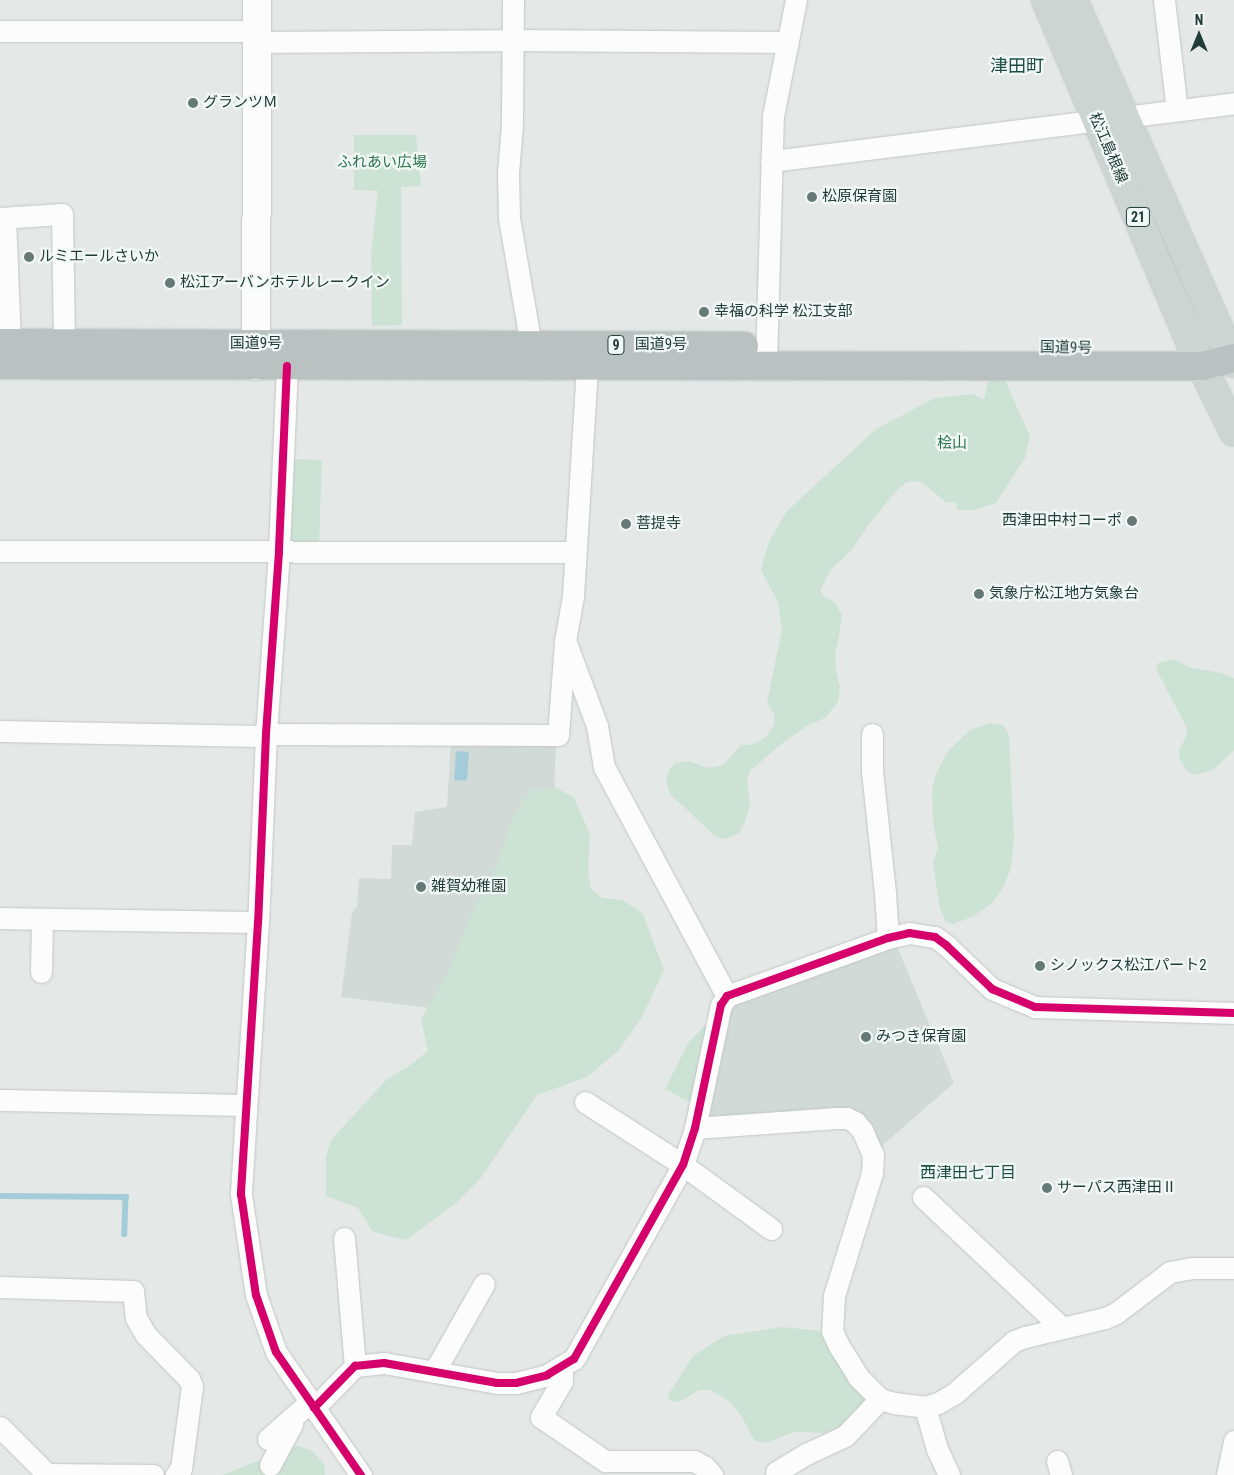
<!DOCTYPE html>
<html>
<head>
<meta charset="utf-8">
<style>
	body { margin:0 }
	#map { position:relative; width:1234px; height:1475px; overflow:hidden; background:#e4e9e7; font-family:"Roboto Condensed","Noto Sans JP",sans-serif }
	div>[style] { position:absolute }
	.built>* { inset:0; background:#d1dad7 }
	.green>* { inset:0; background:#cce2d5; transform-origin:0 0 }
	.water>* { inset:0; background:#a4ccd8; transform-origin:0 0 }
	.stream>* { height:5.5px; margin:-2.75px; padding:0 2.75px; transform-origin:2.75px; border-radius:2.75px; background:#a4ccd8 }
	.roads { filter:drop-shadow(0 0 1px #c1c6c4) drop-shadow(0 0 1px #c1c6c4) }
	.street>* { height:21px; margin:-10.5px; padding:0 10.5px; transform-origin:10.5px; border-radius:10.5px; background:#fbfcfb }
	.secondary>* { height:28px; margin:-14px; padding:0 14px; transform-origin:14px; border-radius:14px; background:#fbfcfb }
	.primary>* { height:28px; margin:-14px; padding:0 14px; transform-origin:14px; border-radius:14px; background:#cdd5d3 }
	.highway>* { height:28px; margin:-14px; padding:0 14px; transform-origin:14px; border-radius:14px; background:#bac2c1 }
	.cycleway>* { height:8px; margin:-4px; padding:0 4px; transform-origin:4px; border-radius:4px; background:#d6006c }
	.dots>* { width:14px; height:14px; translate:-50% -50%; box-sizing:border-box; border:2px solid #f1f8f5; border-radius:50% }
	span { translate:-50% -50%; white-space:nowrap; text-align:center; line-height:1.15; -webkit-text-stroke:4.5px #f1f8f5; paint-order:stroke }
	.shield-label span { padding:1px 4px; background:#f1f8f5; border:1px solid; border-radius:4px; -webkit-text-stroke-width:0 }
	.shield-label { font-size:14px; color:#213c37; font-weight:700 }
	.poi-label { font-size:15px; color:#213c37 }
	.left { translate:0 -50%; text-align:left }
	.right { translate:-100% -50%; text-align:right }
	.street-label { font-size:15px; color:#213c37 }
	.park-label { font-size:15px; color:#2b734d }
	.neighbourhood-label { font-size:16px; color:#1d4f47 }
	.quarter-label { font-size:18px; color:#1d4f47 }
	.north { position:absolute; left:1174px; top:10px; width:50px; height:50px; -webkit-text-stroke:4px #f1f8f5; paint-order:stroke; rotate:0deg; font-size:14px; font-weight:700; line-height:20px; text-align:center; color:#213c37 }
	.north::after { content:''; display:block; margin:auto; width:18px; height:22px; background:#213c37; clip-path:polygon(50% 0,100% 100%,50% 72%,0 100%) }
</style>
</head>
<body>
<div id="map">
	<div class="built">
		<i style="clip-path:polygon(451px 741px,556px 741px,554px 794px,456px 972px,429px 1008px,341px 997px,352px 913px,357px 907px,359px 878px,391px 879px,392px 845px,412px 845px,415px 812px,447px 807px)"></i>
		<i style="clip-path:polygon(896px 944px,954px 1083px,875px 1152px,863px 1125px,704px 1121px,733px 1000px)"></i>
	</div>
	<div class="green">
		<i style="clip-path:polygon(354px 135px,416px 135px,421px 186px,401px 187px,402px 325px,372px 326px,371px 253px,378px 191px,354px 190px)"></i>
		<i style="clip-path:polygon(989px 376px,1003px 376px,1030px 436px,1025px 458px,996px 503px,975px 510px,957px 510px,956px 502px,947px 503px,924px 484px,917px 481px,907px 482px,897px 490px,869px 524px,851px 551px,831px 569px,820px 591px,822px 595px,835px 603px,842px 615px,839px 637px,835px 653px,836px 672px,840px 687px,838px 702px,825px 718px,808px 725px,784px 742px,750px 771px,747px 781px,750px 805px,745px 822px,739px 833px,726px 839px,716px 837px,670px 794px,666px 781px,669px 770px,676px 763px,689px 761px,708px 768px,723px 765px,741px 745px,751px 745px,765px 738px,774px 725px,774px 714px,767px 702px,782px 630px,778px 602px,761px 570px,769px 541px,787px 511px,876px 429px,935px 398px,973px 394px,984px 400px)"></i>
		<i style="left:291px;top:459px;width:31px;height:86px;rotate:2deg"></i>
		<i style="clip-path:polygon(1174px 659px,1191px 668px,1222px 673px,1234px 678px,1234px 750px,1213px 770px,1196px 775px,1186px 770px,1180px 760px,1179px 751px,1187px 734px,1186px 726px,1156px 669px,1158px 663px)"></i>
		<i style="clip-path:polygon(990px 723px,1003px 725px,1009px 735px,1014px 839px,1011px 868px,1004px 886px,992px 903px,972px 917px,953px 924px,946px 922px,940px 909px,933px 863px,938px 848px,933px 822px,932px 791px,935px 776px,948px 751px,970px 730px)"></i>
		<i style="clip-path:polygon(557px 788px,574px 798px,590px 834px,588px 871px,591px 889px,602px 898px,623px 900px,643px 914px,664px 970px,642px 1017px,618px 1051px,587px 1077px,537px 1095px,480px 1179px,456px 1203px,406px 1240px,373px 1232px,358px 1208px,326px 1196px,326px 1157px,331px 1140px,387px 1079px,406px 1068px,428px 1051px,421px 1019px,449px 970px,472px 912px,496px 866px,513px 816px,532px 789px)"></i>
		<i style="clip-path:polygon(704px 1026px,708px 1026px,691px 1103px,665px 1089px,688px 1043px)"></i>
		<i style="clip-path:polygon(782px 1327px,823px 1331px,868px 1400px,842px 1425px,827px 1433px,794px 1432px,765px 1443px,754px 1440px,742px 1417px,731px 1403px,711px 1390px,699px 1390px,683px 1400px,674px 1402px,669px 1399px,668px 1395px,693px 1356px,724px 1336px)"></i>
		<i style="clip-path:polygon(297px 1446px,311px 1450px,324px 1464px,325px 1475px,222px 1475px)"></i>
	</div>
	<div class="water">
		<i style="left:456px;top:751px;width:13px;height:29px;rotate:4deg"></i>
	</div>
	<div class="stream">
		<i style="left:0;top:1196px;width:126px;rotate:0.5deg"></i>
		<i style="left:126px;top:1197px;width:37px;rotate:92deg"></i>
	</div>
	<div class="roads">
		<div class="street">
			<i style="left:513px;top:0;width:125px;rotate:90.5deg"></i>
			<i style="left:512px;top:125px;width:48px;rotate:94.8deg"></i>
			<i style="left:508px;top:173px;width:45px;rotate:88.7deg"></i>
			<i style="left:509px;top:218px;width:129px;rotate:80.2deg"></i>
			<i style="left:1164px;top:0;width:111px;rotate:83.3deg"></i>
			<i style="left:0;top:31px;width:257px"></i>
			<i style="left:257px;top:42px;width:256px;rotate:-0.4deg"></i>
			<i style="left:513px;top:40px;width:275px;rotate:0.4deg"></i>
			<i style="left:771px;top:161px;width:467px;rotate:-7.1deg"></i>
			<i style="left:0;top:218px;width:62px;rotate:-3.7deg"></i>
			<i style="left:62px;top:214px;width:130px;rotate:89.1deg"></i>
			<i style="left:5px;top:218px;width:125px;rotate:87.7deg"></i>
			<i style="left:766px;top:364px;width:248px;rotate:-88.4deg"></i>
			<i style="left:773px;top:116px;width:118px;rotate:-78.8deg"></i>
			<i style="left:287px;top:366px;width:186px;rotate:92.5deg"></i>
			<i style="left:279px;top:552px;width:182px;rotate:94.1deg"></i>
			<i style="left:266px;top:734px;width:188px;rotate:92.4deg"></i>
			<i style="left:258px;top:922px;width:273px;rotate:93.6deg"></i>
			<i style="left:241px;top:1194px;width:102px;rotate:81.6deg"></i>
			<i style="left:256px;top:1295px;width:60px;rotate:70.7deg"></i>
			<i style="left:276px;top:1352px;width:150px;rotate:55.4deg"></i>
			<i style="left:0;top:551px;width:575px;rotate:0.1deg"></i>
			<i style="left:566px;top:643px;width:89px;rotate:69.5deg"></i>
			<i style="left:597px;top:726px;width:42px;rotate:80.3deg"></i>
			<i style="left:604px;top:767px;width:260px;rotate:61.8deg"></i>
			<i style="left:0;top:731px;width:260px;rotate:1.1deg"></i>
			<i style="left:260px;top:736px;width:6px;rotate:-18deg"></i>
			<i style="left:266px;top:734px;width:292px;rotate:0.2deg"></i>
			<i style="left:558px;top:735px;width:94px;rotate:-85.7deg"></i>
			<i style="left:565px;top:641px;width:46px;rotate:-79.9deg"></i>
			<i style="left:573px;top:596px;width:230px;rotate:-86.5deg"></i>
			<i style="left:872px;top:734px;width:37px;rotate:90deg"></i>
			<i style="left:872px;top:771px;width:123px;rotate:83.9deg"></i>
			<i style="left:885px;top:893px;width:45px;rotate:86.2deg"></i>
			<i style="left:0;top:918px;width:258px;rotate:0.9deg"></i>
			<i style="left:41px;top:972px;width:52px;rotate:-88.9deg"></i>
			<i style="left:0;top:1100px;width:246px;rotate:1.2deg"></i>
			<i style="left:585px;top:1102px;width:117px;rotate:32.7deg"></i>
			<i style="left:683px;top:1165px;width:109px;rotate:36deg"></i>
			<i style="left:695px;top:1128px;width:142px;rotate:-4deg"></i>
			<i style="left:837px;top:1118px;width:10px"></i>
			<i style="left:847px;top:1118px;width:9px;rotate:27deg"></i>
			<i style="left:855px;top:1122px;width:11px;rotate:49deg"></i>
			<i style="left:862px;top:1130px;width:27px;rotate:66deg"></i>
			<i style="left:873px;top:1155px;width:18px;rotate:93deg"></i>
			<i style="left:872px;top:1173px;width:129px;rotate:107.2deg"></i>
			<i style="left:834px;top:1296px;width:35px;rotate:93deg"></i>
			<i style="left:832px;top:1331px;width:17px;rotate:65deg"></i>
			<i style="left:839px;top:1346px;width:36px;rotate:58deg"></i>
			<i style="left:858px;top:1377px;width:31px;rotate:45deg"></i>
			<i style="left:880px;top:1399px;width:15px;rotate:16deg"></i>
			<i style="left:894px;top:1403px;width:31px;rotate:7deg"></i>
			<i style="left:925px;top:1407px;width:14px;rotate:-17deg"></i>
			<i style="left:938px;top:1403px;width:20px;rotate:-30deg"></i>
			<i style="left:955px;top:1393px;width:79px;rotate:-41.4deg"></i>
			<i style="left:1014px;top:1341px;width:12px;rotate:-20deg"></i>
			<i style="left:1025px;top:1337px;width:82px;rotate:-13.4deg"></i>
			<i style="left:1105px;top:1318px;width:12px;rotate:-24deg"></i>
			<i style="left:1116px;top:1313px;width:68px;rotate:-37.2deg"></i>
			<i style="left:1170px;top:1272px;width:22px;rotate:-10deg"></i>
			<i style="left:1192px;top:1268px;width:42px"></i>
			<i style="left:923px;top:1197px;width:191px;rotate:43.3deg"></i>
			<i style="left:344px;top:1238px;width:128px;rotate:85.1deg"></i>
			<i style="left:0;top:1287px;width:133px;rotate:1.7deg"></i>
			<i style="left:133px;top:1291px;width:27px;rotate:84deg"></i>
			<i style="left:136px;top:1318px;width:20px;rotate:60deg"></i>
			<i style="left:146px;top:1335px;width:62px;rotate:45.7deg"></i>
			<i style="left:189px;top:1379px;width:8px;rotate:67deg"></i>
			<i style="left:192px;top:1386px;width:83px;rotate:97.6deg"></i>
			<i style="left:181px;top:1468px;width:9px;rotate:126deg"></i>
			<i style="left:562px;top:1367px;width:14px;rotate:90deg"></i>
			<i style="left:562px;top:1381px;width:42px;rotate:120.3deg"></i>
			<i style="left:541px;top:1417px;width:78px;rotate:34.5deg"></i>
			<i style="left:605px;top:1461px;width:89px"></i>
			<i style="left:694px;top:1461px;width:13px;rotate:29deg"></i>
			<i style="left:705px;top:1467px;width:11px;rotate:49deg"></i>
			<i style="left:434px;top:1372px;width:101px;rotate:-60.4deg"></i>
			<i style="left:925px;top:1407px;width:44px;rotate:74.1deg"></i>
			<i style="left:937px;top:1449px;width:29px;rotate:65deg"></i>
			<i style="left:314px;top:1408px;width:59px;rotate:-45.7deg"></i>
			<i style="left:355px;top:1366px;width:29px;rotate:-6deg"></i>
			<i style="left:384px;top:1363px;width:115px;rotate:10deg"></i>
			<i style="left:497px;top:1383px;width:19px"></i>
			<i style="left:516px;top:1383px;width:32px;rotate:-14deg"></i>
			<i style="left:547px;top:1375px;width:31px;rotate:-31deg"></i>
			<i style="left:574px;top:1359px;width:223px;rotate:-60.7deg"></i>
			<i style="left:683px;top:1165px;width:39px;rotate:-72deg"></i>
			<i style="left:695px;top:1128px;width:126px;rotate:-78.1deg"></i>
			<i style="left:721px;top:1005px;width:11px;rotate:-56deg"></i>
			<i style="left:727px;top:996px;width:171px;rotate:-19.8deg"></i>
			<i style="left:888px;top:938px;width:22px;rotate:-13deg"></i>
			<i style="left:909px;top:933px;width:26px;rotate:9deg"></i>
			<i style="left:935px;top:937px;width:14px;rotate:36deg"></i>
			<i style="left:946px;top:945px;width:64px;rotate:43.7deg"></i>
			<i style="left:992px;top:989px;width:47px;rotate:22.7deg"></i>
			<i style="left:1035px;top:1007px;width:199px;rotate:1.7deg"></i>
			<i style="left:0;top:1427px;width:68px;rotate:45deg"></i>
			<i style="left:268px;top:1439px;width:56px;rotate:-41.4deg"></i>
			<i style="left:1057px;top:1461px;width:15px;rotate:74deg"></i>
			<i style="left:270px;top:1465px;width:47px;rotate:-61.8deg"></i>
			<i style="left:776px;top:1472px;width:35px;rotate:-31deg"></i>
			<i style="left:806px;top:1454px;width:43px;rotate:-24.8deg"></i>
			<i style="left:845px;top:1436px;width:51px;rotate:-46.6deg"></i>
			<i style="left:47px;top:1474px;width:106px;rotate:0.5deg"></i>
			<i style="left:1227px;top:1475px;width:35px;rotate:-78deg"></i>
		</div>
		<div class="secondary">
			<i style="left:256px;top:366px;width:366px;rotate:-89.8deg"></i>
		</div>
		<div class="primary">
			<i style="left:1046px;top:0;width:380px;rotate:67.1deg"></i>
			<i style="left:1194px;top:350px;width:91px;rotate:64deg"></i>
			<i style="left:1073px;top:0;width:397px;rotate:66.1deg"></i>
		</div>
		<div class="highway">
			<i style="left:0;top:343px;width:744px;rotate:0.23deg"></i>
			<i style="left:0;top:365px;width:1202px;rotate:0.05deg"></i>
			<i style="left:1202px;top:366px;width:33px;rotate:-14deg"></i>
		</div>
	</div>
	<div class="cycleway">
		<i style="left:287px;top:366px;width:186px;rotate:92.5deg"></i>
		<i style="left:279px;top:552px;width:182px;rotate:94.1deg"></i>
		<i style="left:266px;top:734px;width:188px;rotate:92.4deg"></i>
		<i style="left:258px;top:922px;width:273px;rotate:93.6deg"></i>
		<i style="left:241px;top:1194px;width:102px;rotate:81.6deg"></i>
		<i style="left:256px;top:1295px;width:60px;rotate:70.7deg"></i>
		<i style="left:276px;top:1352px;width:150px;rotate:55.4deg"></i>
		<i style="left:314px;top:1408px;width:59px;rotate:-45.7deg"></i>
		<i style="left:355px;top:1366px;width:29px;rotate:-6deg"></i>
		<i style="left:384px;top:1363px;width:115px;rotate:10deg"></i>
		<i style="left:497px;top:1383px;width:19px"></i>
		<i style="left:516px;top:1383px;width:32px;rotate:-14deg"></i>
		<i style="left:547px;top:1375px;width:31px;rotate:-31deg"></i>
		<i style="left:574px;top:1359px;width:223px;rotate:-60.7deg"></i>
		<i style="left:683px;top:1165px;width:39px;rotate:-72deg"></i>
		<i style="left:695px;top:1128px;width:126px;rotate:-78.1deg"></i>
		<i style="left:721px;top:1005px;width:11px;rotate:-56deg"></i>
		<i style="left:727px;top:996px;width:171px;rotate:-19.8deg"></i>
		<i style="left:888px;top:938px;width:22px;rotate:-13deg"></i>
		<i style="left:909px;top:933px;width:26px;rotate:9deg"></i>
		<i style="left:935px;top:937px;width:14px;rotate:36deg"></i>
		<i style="left:946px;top:945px;width:64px;rotate:43.7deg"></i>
		<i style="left:992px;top:989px;width:47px;rotate:22.7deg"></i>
		<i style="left:1035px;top:1007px;width:199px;rotate:1.7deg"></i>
	</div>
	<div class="dots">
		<i style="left:193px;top:103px;background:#657975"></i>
		<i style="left:812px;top:197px;background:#657975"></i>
		<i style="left:29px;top:257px;background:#657975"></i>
		<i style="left:170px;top:283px;background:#657975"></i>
		<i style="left:704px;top:312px;background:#657975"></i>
		<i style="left:1132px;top:521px;background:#657975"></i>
		<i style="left:626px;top:524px;background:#657975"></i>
		<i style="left:979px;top:594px;background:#657975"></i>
		<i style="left:421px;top:887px;background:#657975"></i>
		<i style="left:1040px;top:966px;background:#657975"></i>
		<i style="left:866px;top:1037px;background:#657975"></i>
		<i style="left:1047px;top:1188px;background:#657975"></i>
	</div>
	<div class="shield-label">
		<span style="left:1138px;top:217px">21</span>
		<span style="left:616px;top:345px">9</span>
	</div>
	<div class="poi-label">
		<span class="left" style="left:203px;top:103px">グランツＭ</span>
		<span class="left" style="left:822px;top:197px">松原保育園</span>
		<span class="left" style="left:39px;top:257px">ルミエールさいか</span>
		<span class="left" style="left:180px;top:283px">松江アーバンホテルレークイン</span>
		<span class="left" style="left:714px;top:312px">幸福の科学 松江支部</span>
		<span class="right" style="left:1122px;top:521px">西津田中村コーポ</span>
		<span class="left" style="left:636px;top:524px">菩提寺</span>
		<span class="left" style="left:989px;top:594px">気象庁松江地方気象台</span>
		<span class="left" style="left:431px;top:887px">雑賀幼稚園</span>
		<span class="left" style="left:1050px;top:966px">シノックス松江パート2</span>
		<span class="left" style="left:876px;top:1037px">みつき保育園</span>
		<span class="left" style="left:1057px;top:1188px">サーパス西津田Ⅱ</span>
	</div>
	<div class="street-label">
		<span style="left:1108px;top:148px;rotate:67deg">松江島根線</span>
		<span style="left:256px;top:344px">国道9号</span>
		<span style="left:661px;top:345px">国道9号</span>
		<span style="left:1066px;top:348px;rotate:1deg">国道9号</span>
	</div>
	<div class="park-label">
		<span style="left:382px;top:163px">ふれあい広場</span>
		<span style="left:952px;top:444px">桧山</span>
	</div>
	<div class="neighbourhood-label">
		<span style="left:968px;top:1173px">西津田七丁目</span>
	</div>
	<div class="quarter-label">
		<span style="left:1017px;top:66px">津田町</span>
	</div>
	<div class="north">N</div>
</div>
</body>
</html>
